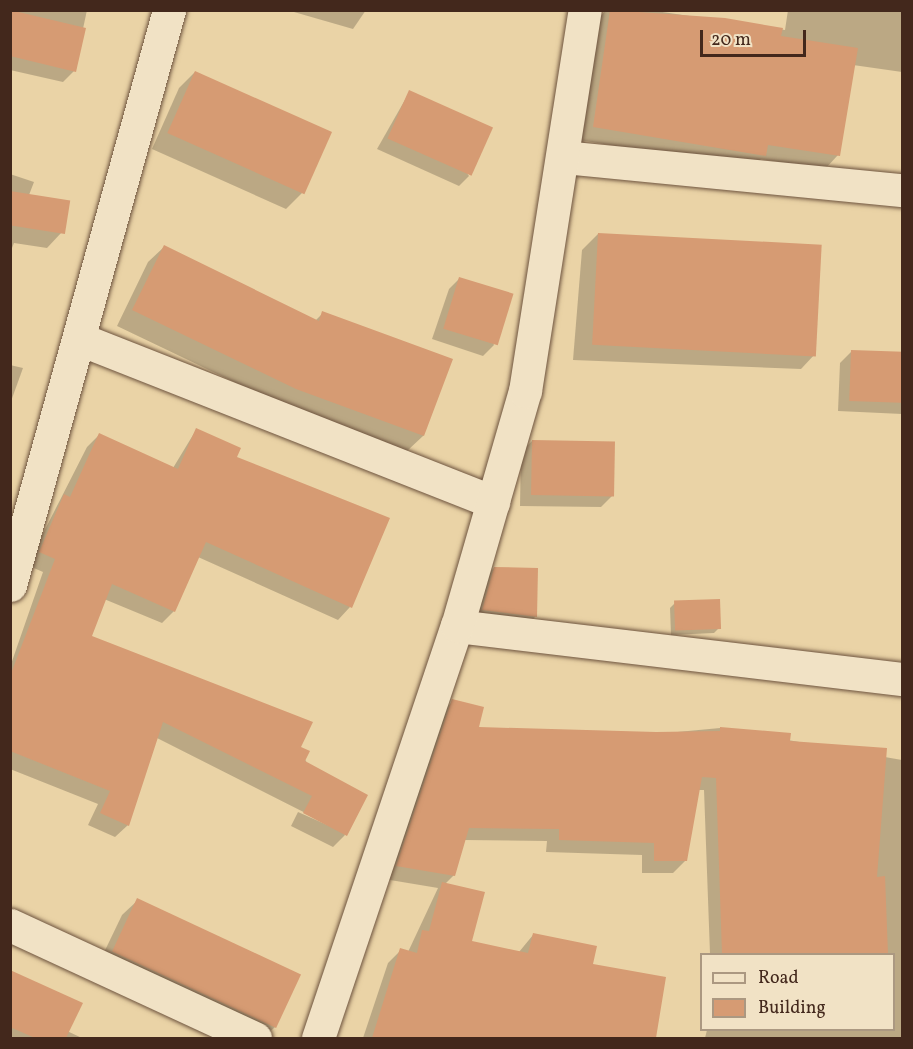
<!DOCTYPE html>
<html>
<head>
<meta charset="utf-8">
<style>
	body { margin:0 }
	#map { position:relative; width:913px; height:1049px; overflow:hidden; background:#ead3a6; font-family:Vollkorn,serif }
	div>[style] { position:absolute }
	.shadow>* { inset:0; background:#0003 }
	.building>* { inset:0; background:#d69b73; transform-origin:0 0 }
	.roads { filter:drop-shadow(0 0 2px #6d533e) drop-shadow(0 0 2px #6d533e) }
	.minor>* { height:33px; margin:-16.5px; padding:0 16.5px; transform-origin:16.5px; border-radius:16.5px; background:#f1e2c5 }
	span { translate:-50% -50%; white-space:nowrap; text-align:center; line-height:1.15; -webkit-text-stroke:6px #f1e2c5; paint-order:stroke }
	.frame { position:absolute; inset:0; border:12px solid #43281c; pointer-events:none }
	.legend { position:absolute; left:700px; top:953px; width:195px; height:78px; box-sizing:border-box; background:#f1e2c5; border:2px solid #ab9881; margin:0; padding:8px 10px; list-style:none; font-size:18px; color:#43281c }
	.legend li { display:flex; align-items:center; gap:12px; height:30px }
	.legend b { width:30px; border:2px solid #ab9881 }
	.scale { position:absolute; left:700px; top:30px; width:106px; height:27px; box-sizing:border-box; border:3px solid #43281c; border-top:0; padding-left:8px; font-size:18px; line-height:21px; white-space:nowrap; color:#43281c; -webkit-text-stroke:4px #f1e2c5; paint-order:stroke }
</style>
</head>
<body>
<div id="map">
	<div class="shadow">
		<i style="clip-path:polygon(10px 10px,87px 10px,74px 71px,63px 82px,10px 70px)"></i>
		<i style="clip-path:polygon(287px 10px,366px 10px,353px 29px)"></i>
		<i style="clip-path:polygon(606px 10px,649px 10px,785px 30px,788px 10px,902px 10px,902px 72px,853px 65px,838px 155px,825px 169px,761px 159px,751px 169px,580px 140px,598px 19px)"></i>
		<i style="clip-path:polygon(195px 72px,302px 193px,286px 209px,152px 149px,179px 88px)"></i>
		<i style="clip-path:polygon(410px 91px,469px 176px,459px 186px,377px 149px)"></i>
		<i style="clip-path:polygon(10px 174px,34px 182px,29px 195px,62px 232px,47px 248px,14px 243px,10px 253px)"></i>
		<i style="clip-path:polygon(598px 234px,816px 353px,801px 369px,573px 360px,582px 250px)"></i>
		<i style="clip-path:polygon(164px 247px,315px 321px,323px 313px,451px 360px,423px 436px,407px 451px,280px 404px,117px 326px,148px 262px)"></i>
		<i style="clip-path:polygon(460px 278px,494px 345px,483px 356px,432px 339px,449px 289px)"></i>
		<i style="clip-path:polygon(851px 352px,902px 354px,902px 414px,838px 411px,840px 363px)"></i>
		<i style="clip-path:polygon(10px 365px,23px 368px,10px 404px)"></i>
		<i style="clip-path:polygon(196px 430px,235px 458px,350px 607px,338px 620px,198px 557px,174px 611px,162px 623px,104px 599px,90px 636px,299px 748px,345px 835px,333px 847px,291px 826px,298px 812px,343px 832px,157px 738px,128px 825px,115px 837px,88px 825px,98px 804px,10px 769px,10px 667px,43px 572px,27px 565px,87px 447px,99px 435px,173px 468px)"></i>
		<i style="clip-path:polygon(532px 441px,612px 496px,601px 507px,520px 506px,521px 452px)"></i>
		<i style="clip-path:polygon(494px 568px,536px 616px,525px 627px,472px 621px,483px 579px)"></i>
		<i style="clip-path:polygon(675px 603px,719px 628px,714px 633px,671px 635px,670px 608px)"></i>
		<i style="clip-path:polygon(453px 701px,477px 729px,656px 734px,720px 728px,902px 760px,902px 1038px,705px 1038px,707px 1030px,894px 1030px,894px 954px,710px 954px,704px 790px,698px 790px,686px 860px,673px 873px,642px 873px,642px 855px,546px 852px,547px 841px,464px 840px,454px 875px,445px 884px,470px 942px,519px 952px,533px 935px,591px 965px,665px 978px,653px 1038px,363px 1038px,388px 963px,401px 950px,408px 952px,438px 888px,384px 879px,440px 714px)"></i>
		<i style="clip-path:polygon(138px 900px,275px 1027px,263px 1038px,97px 967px,122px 915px)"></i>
		<i style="clip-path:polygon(10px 971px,67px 1031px,82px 1038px,10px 1038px)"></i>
	</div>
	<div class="building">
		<i style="clip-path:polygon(10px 10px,86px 28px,76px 72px,10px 56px)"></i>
		<i style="clip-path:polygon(610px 10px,725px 18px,783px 28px,781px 36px,858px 48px,840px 156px,768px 145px,766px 156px,593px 127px)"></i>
		<i style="left:195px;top:71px;width:150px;height:68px;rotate:24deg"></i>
		<i style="left:409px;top:90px;width:92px;height:53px;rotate:24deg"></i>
		<i style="left:10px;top:191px;width:61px;height:34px;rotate:9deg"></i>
		<i style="left:598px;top:233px;width:224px;height:112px;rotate:3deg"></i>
		<i style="clip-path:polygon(164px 245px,319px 321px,322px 311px,453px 359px,424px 436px,296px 389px,132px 310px)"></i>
		<i style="left:459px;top:277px;width:57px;height:54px;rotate:17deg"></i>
		<i style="left:851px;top:350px;width:52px;height:51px;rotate:2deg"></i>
		<i style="clip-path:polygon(196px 428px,241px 448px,237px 457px,390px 518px,352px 608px,206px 542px,175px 612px,112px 584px,92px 636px,313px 722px,301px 747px,310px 751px,305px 761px,368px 795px,347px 836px,303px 813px,312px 796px,163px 722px,129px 826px,100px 813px,110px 791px,10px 751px,10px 676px,55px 559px,39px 552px,64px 494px,70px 497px,99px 433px,178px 469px)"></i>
		<i style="left:532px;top:440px;width:83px;height:55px;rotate:1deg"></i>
		<i style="clip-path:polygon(494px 567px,538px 568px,537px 617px,482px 610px)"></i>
		<i style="left:720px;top:599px;width:30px;height:46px;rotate:88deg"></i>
		<i style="clip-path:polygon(452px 699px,484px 707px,479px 727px,656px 732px,720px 731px,720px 727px,791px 733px,790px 741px,887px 748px,877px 877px,885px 876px,888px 954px,722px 954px,716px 778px,702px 777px,687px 861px,654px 861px,654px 843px,559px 840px,559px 829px,469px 828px,455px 876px,396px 866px)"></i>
		<i style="clip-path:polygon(442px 882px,485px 892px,472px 941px,528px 953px,533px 933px,597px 946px,593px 964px,666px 977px,656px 1038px,372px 1038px,400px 948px,417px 953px,422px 930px,429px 931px)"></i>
		<i style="left:137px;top:898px;width:181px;height:59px;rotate:25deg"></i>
		<i style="clip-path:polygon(10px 970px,83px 1003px,66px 1038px,35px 1038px,10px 1027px)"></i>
	</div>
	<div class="roads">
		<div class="minor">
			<i style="left:563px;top:157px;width:341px;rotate:5.6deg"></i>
			<i style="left:82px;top:340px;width:442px;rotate:21.5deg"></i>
			<i style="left:10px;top:585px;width:597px;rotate:-74.54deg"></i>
			<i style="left:457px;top:626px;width:448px;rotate:6.8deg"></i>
			<i style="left:10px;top:925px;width:270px;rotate:24.8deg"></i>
			<i style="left:318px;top:1038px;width:435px;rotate:-71.4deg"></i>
			<i style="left:457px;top:626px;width:245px;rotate:-73.9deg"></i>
			<i style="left:525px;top:391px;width:386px;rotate:-81.1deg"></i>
		</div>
	</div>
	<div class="frame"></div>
	<ul class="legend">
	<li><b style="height:8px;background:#f1e2c5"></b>Road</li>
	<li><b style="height:16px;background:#d69b73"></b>Building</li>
	</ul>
	<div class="scale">20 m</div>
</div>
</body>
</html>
